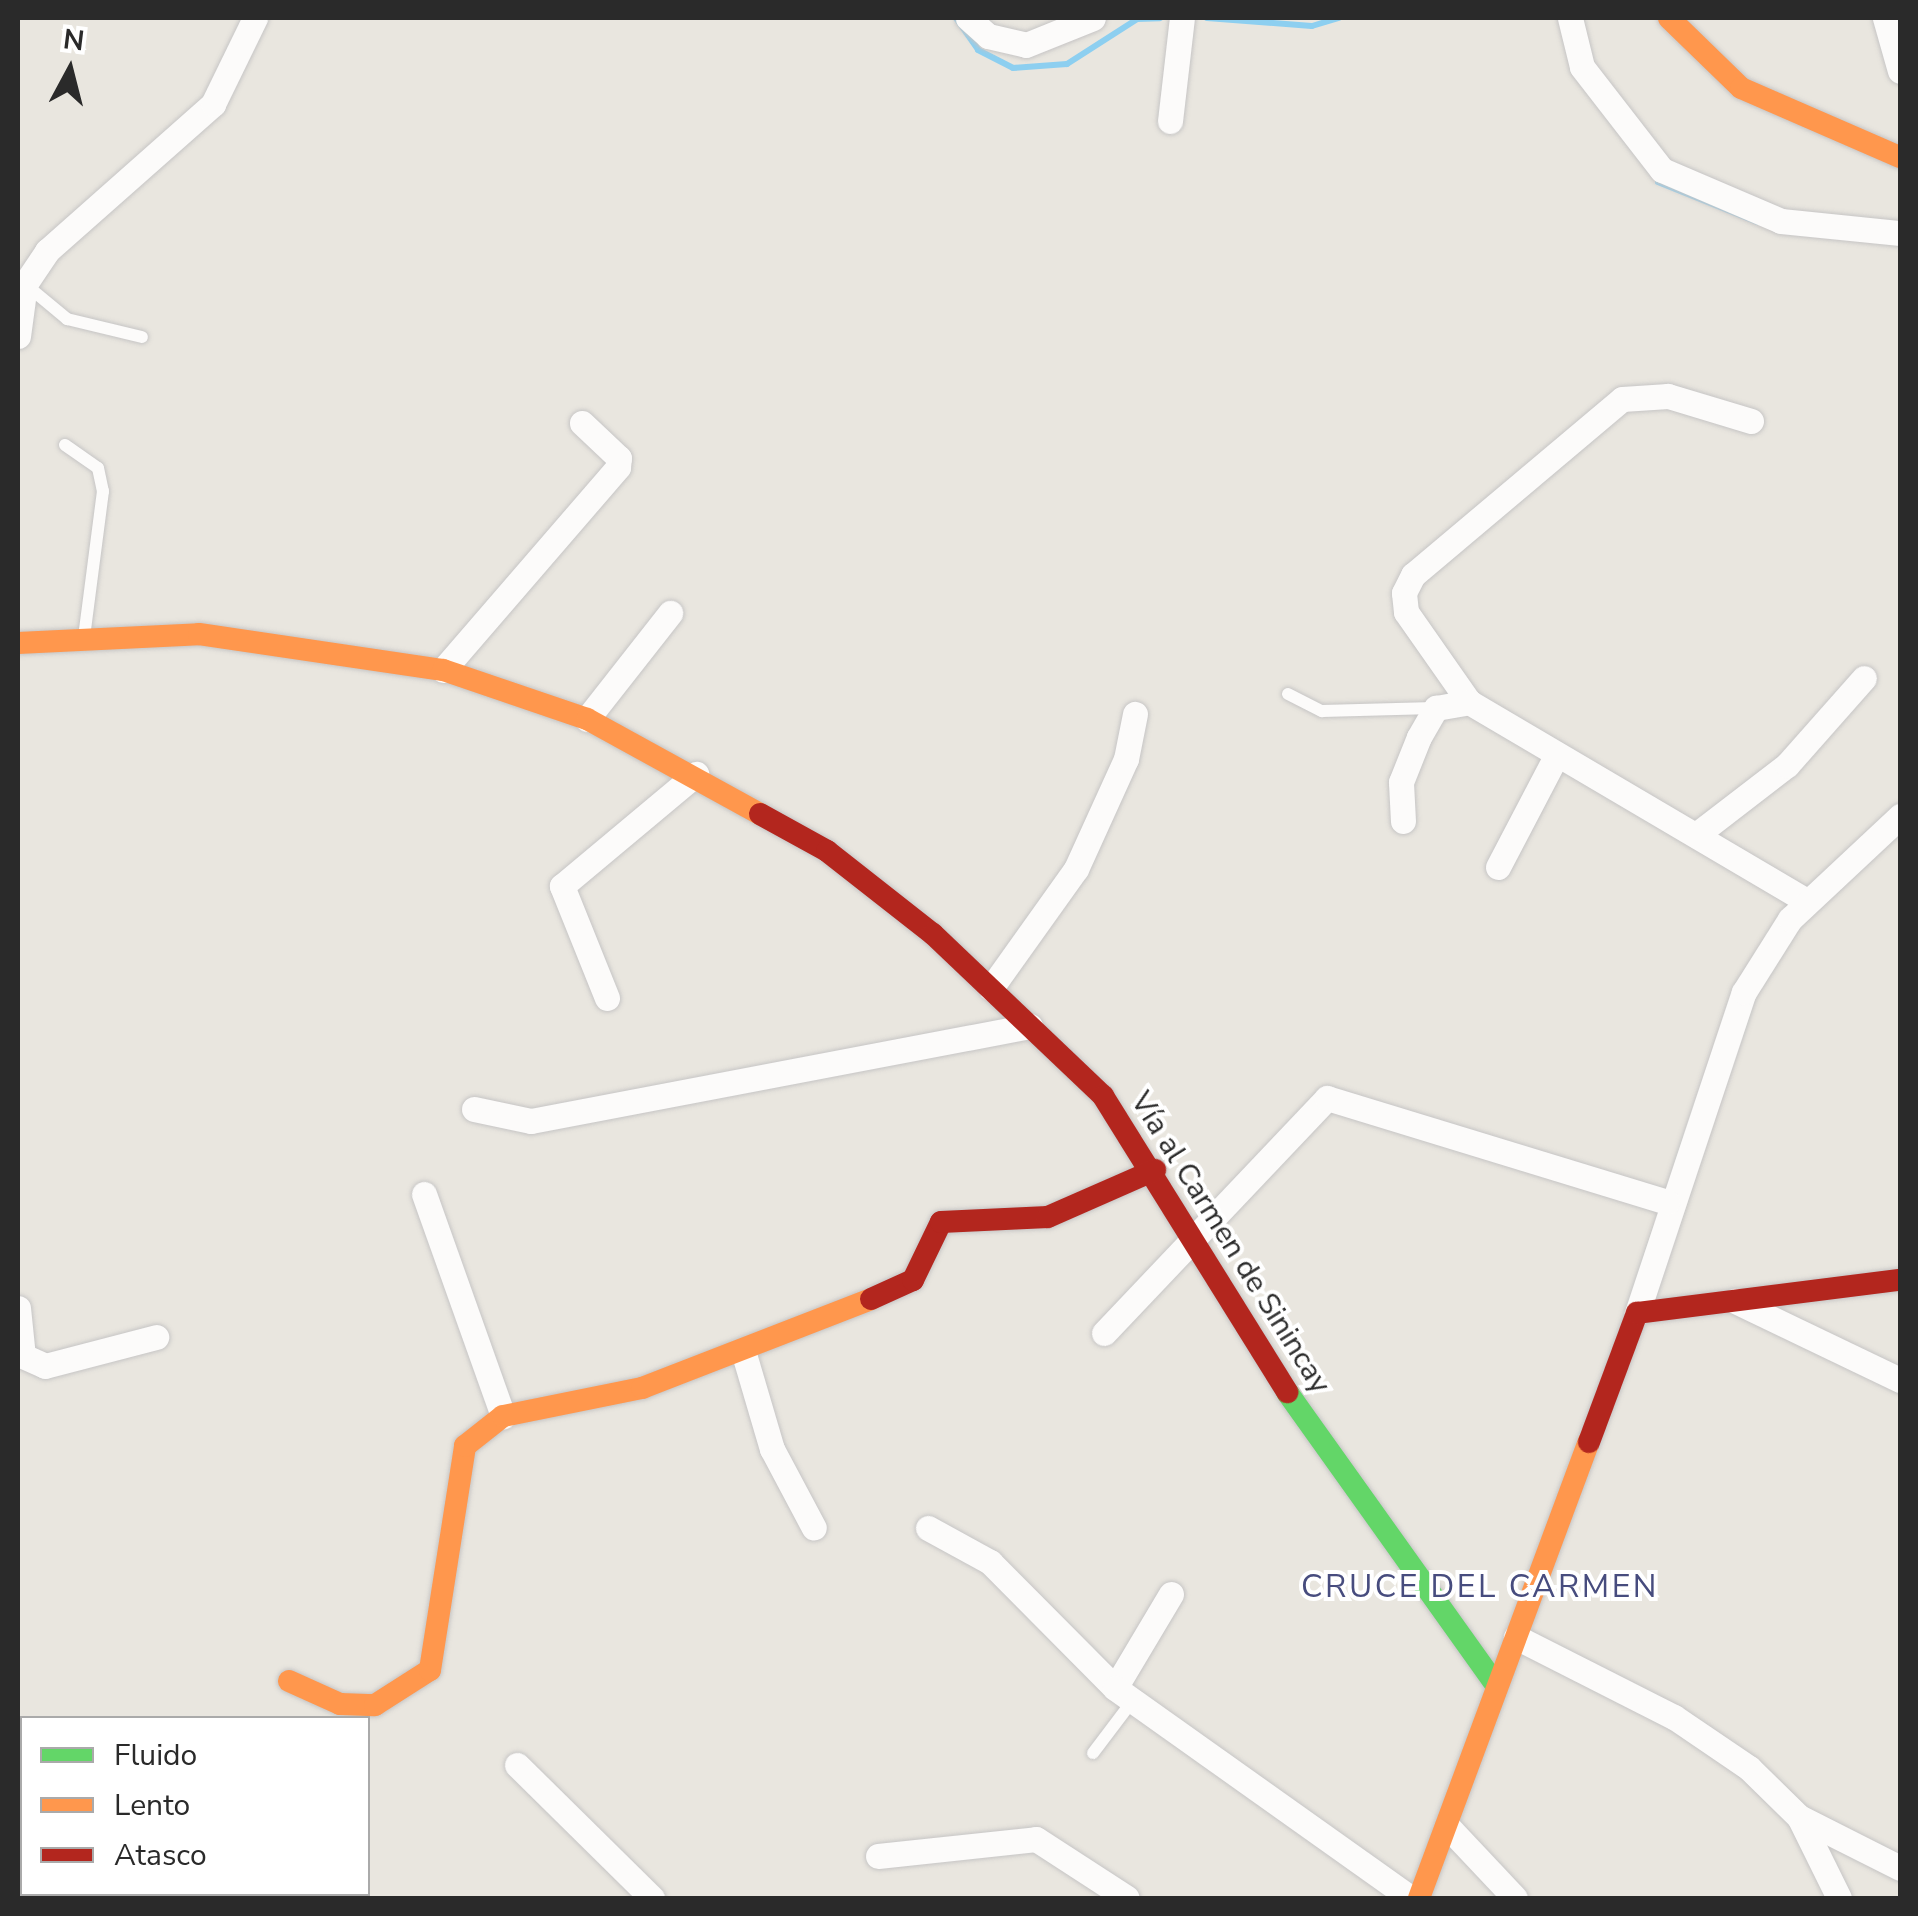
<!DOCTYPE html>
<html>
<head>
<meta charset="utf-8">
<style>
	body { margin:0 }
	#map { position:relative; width:1918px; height:1916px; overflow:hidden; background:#e9e6df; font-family:"Nunito Sans",sans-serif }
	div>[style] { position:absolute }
	.stream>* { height:6px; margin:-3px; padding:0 3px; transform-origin:3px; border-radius:3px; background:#8dcff0 }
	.roads { filter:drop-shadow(0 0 2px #c6c5c5) drop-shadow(0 0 2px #c6c5c5) }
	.lane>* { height:12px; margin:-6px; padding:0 6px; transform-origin:6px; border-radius:6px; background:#fcfbfa }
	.street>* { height:25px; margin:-12.5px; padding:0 12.5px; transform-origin:12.5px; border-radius:12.5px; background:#fcfbfa }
	.fast>* { height:22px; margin:-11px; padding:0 11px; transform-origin:11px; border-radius:11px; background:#63d668 }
	.slow>* { height:22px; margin:-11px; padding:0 11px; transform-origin:11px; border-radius:11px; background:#ff974d }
	.jam>* { height:22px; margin:-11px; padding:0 11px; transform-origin:11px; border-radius:11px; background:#b3261e }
	span { translate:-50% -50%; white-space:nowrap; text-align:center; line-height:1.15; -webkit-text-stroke:8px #fff; paint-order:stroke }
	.street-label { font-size:30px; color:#2a2a2a }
	.neighbourhood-label { font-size:32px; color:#474c7e; letter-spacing:2.5px }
	.frame { position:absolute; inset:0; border:20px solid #2a2a2a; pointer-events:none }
	.legend { position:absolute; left:20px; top:1716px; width:350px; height:180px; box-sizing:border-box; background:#fff; border:2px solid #aaa; margin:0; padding:12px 18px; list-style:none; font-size:30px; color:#2a2a2a }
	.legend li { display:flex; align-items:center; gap:20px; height:50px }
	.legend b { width:50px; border:2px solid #aaa }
	.north { position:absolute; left:20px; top:20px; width:100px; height:100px; -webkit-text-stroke:8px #fff; paint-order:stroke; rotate:7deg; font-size:28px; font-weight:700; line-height:40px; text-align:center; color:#2a2a2a }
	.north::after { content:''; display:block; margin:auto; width:35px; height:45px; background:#2a2a2a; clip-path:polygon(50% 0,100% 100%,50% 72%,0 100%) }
</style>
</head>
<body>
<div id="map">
	<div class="stream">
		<i style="left:956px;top:18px;width:39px;rotate:55deg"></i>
		<i style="left:978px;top:50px;width:39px;rotate:27deg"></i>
		<i style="left:1013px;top:68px;width:54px;rotate:-4.2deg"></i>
		<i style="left:1067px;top:64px;width:83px;rotate:-32.7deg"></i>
		<i style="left:1137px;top:19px;width:23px;rotate:-2deg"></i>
		<i style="left:1207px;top:18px;width:105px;rotate:4.4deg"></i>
		<i style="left:1312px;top:26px;width:28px;rotate:-17deg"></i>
		<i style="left:1658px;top:182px;width:107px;rotate:22deg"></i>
	</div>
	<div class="roads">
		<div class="lane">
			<i style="left:25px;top:284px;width:55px;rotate:39.8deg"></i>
			<i style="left:67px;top:319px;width:77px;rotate:13.5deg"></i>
			<i style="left:65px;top:445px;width:40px;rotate:34.9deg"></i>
			<i style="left:98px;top:468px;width:24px;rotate:78deg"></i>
			<i style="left:103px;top:491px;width:147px;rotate:97.4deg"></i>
			<i style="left:1288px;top:694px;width:38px;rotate:27deg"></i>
			<i style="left:1322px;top:711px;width:112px;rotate:-1.5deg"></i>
			<i style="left:1093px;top:1753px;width:61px;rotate:-52.9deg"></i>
		</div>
		<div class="street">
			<i style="left:968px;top:18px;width:27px;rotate:42deg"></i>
			<i style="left:988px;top:36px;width:39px;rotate:13deg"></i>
			<i style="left:1026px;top:45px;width:72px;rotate:-21.9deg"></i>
			<i style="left:1570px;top:18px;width:50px;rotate:76.2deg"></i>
			<i style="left:1582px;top:67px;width:130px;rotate:52.2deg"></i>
			<i style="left:1662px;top:170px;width:129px;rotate:23.2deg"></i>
			<i style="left:1781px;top:221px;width:120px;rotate:5.8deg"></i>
			<i style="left:1885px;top:18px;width:55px;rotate:74.2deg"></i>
			<i style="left:1170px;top:121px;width:104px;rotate:-83.4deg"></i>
			<i style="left:18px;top:336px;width:52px;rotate:-82.3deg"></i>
			<i style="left:25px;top:284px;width:40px;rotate:-56deg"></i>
			<i style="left:47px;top:251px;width:222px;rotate:-41.5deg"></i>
			<i style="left:213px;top:104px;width:96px;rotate:-64deg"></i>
			<i style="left:1751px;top:421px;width:87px;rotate:-163.2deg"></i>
			<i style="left:1668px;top:396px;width:46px;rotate:176.3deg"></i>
			<i style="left:1622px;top:399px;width:273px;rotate:139.9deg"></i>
			<i style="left:1413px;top:575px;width:20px;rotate:117deg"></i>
			<i style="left:1404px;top:593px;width:19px;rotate:84deg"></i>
			<i style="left:1406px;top:612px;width:110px;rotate:55deg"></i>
			<i style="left:1469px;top:702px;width:392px;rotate:30.5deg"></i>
			<i style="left:443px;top:670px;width:268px;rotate:-49.2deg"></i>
			<i style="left:618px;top:467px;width:9px;rotate:-84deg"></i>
			<i style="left:619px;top:458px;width:51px;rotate:-136.6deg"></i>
			<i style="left:587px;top:719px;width:135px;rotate:-51.9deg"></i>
			<i style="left:1403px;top:821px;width:39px;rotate:-93deg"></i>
			<i style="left:1401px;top:782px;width:48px;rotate:-68.2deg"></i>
			<i style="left:1419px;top:737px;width:34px;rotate:-60deg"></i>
			<i style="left:1436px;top:708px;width:34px;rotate:-10deg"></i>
			<i style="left:1696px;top:835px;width:115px;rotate:-37.6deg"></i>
			<i style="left:1787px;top:765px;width:116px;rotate:-48.5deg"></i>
			<i style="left:1498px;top:867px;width:125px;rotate:-62.4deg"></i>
			<i style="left:991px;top:988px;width:146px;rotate:-54.5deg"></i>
			<i style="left:1076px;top:869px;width:121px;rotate:-65.6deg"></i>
			<i style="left:1126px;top:759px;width:46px;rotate:-78.7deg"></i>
			<i style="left:607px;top:998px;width:121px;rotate:-111.9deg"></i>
			<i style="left:562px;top:886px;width:175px;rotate:-39.9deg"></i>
			<i style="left:474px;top:1109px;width:58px;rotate:11.9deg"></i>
			<i style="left:531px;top:1121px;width:508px;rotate:-10.78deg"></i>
			<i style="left:424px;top:1194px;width:236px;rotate:70.4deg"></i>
			<i style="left:1735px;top:1301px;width:183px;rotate:25.6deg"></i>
			<i style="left:18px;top:1308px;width:48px;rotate:84.1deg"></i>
			<i style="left:23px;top:1356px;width:24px;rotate:24deg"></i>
			<i style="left:45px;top:1366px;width:115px;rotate:-14.6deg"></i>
			<i style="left:1637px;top:1313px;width:338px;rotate:-71.6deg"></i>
			<i style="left:1744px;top:992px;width:86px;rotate:-57.8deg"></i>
			<i style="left:1790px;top:919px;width:151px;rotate:-43.1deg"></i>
			<i style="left:1104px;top:1333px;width:324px;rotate:-46.5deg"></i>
			<i style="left:1327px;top:1098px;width:356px;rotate:17deg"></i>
			<i style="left:744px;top:1354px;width:99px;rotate:73.6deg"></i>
			<i style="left:772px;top:1449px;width:89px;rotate:62deg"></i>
			<i style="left:928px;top:1528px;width:71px;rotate:28.7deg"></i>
			<i style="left:990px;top:1562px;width:177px;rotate:45.2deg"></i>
			<i style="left:1171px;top:1594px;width:109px;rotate:120.8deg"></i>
			<i style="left:1115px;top:1688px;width:363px;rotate:35.4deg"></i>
			<i style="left:1516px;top:1637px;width:177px;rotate:26.9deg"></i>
			<i style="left:1674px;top:1717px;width:91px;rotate:34.2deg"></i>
			<i style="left:1749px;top:1768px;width:70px;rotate:44.4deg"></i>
			<i style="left:1799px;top:1817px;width:90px;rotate:63.7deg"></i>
			<i style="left:517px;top:1765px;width:190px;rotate:44.6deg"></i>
			<i style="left:1799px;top:1817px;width:113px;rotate:26.8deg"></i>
			<i style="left:1449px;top:1828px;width:96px;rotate:46.7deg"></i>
			<i style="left:878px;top:1856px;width:159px;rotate:-6.1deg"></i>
			<i style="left:1036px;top:1839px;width:108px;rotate:33deg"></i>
		</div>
		<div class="fast">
			<i style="left:1287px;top:1392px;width:360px;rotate:54.5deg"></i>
		</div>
		<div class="slow">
			<i style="left:1669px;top:18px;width:100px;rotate:44.2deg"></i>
			<i style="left:1741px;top:88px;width:173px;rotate:23.5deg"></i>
			<i style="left:18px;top:643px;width:181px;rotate:-2.8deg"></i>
			<i style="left:199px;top:634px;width:247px;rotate:8.4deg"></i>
			<i style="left:443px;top:670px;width:152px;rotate:18.8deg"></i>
			<i style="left:587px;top:719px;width:197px;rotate:28.8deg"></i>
			<i style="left:289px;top:1681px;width:56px;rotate:24.3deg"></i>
			<i style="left:340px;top:1704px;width:35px;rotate:2deg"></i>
			<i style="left:375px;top:1705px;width:65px;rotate:-32.5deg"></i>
			<i style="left:430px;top:1670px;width:227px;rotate:-81.1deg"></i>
			<i style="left:465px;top:1446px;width:48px;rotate:-38.3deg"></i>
			<i style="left:503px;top:1416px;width:142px;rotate:-11.4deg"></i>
			<i style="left:642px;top:1388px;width:246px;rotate:-21.2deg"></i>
			<i style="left:1419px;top:1898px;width:487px;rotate:-69.6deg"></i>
		</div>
		<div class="jam">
			<i style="left:760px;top:814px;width:77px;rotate:28.9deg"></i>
			<i style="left:827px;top:851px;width:135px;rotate:38.1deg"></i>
			<i style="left:933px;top:934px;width:235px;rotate:43.6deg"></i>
			<i style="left:1103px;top:1096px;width:349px;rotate:58.1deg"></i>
			<i style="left:871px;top:1299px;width:46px;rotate:-24.3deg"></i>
			<i style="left:913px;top:1280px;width:64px;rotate:-64.2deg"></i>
			<i style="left:941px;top:1222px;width:107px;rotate:-2.7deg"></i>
			<i style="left:1048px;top:1217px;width:117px;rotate:-23.7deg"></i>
			<i style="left:1589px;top:1442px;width:138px;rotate:-69.6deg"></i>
			<i style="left:1637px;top:1313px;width:265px;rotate:-7.2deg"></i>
		</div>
	</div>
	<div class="street-label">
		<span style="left:1230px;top:1243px;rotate:58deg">Vía al Carmen de Sinincay</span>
	</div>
	<div class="neighbourhood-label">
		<span style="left:1480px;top:1587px">CRUCE DEL CARMEN</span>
	</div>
	<div class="frame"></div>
	<ul class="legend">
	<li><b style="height:12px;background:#63d668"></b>Fluido</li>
	<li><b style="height:12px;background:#ff974d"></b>Lento</li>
	<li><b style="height:12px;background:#b3261e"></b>Atasco</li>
	</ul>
	<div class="north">N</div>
</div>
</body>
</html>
